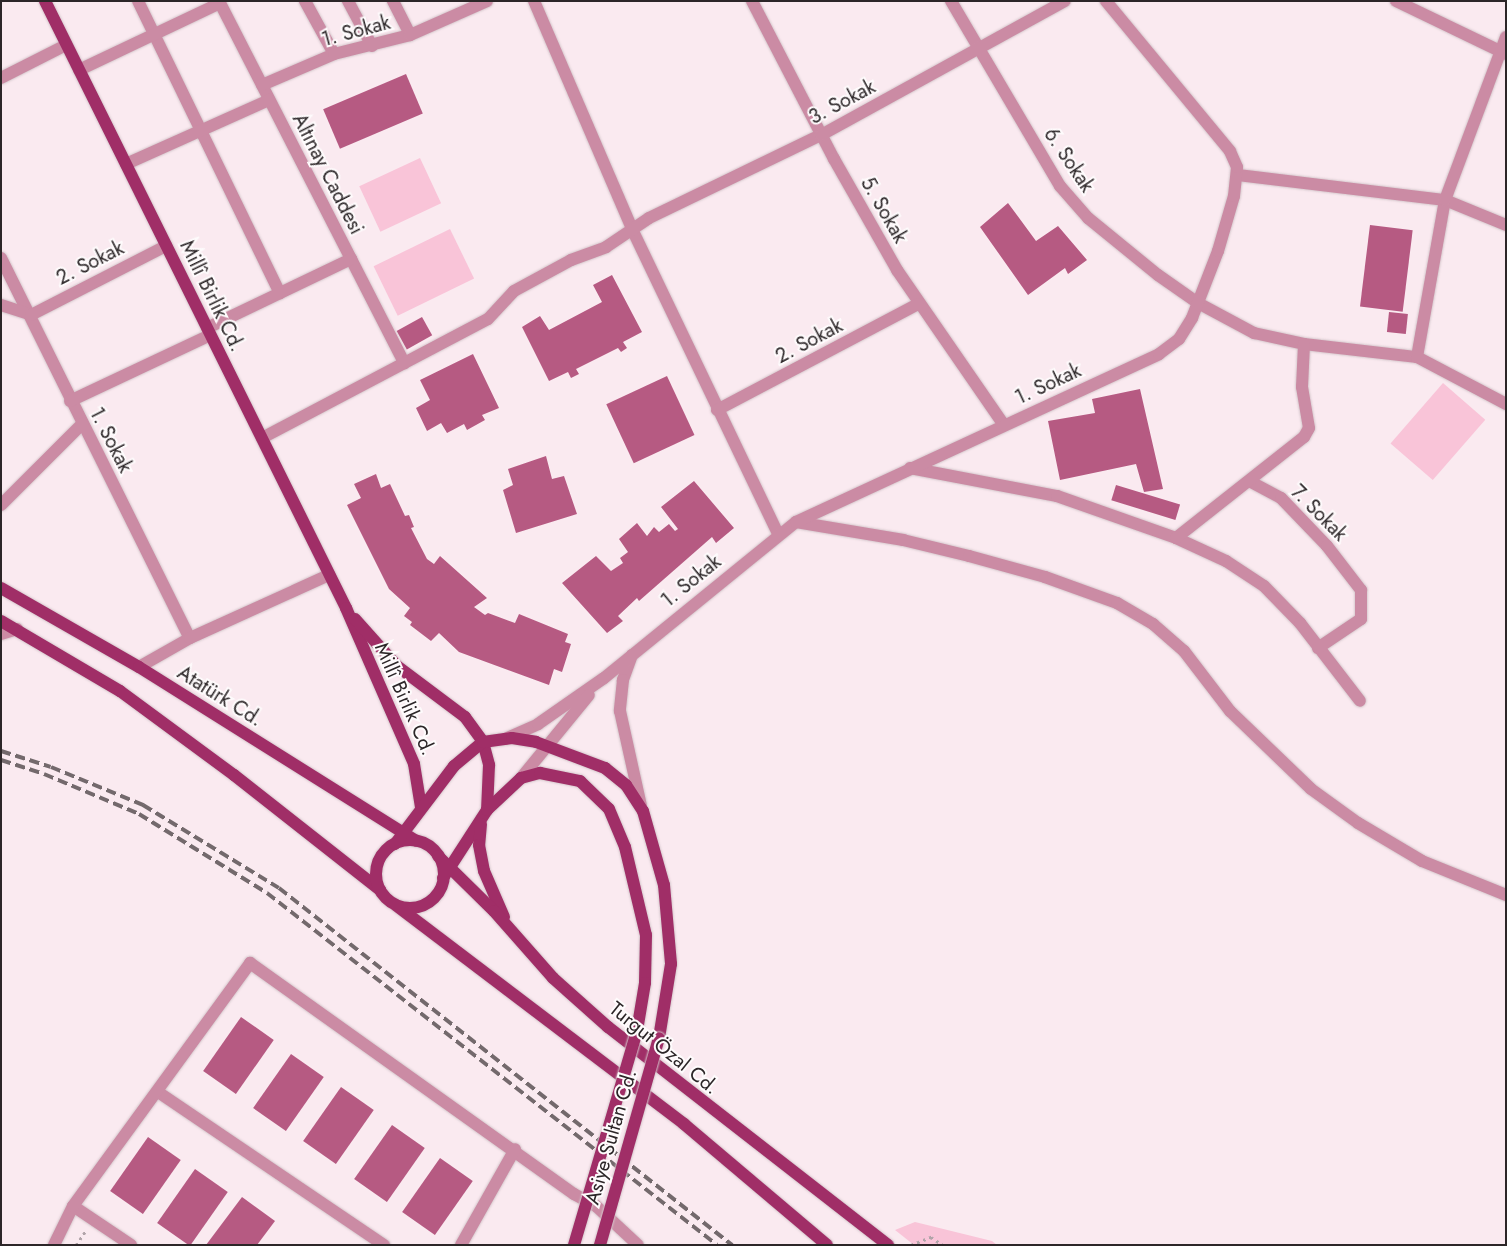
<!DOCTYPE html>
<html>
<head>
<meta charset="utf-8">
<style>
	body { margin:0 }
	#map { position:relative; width:1507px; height:1246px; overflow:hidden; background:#faeaf0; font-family:Jost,sans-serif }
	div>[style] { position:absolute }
	.green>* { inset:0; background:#f9c4d8; transform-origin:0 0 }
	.building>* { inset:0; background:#b65a82; transform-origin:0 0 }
	.path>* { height:2.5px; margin-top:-1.25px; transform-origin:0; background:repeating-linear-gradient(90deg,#b1a4a9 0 2.5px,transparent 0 6.5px) }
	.roads { filter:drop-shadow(0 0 1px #d5c7cc) drop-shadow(0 0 1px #d5c7cc) }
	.minor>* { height:12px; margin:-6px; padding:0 6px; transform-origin:6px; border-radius:6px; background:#cb8ba4 }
	.major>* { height:12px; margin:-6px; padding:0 6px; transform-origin:6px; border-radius:6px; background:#a02e67 }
	.major>.ring { margin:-6px; padding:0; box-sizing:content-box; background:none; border:12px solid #a02e67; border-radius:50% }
	.rail>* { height:4px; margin-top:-2px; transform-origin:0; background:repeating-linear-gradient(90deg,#73696c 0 10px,transparent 0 15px) }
	.bridges { filter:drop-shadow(0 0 1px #d5c7cc) drop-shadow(0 0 1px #d5c7cc) }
	.major-bridge>* { height:12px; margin:-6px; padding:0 6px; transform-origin:6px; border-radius:6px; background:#a02e67 }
	span { translate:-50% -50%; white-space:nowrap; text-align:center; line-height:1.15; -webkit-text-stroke:4px #fefbfc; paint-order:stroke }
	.street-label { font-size:20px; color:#2c2628 }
	.frame { position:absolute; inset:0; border:2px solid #2c2628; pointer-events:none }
</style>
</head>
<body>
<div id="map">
	<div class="green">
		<i style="left:420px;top:158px;width:50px;height:67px;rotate:65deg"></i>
		<i style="left:450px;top:229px;width:55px;height:85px;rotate:64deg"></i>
		<i style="left:1443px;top:383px;width:56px;height:80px;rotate:41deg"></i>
		<i style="clip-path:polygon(915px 1222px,992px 1241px,997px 1245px,914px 1245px,895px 1230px)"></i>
	</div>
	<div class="building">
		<i style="left:406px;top:74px;width:43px;height:90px;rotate:67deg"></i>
		<i style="clip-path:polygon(1008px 203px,1036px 241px,1058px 226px,1087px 260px,1068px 274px,1065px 268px,1028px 295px,980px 227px)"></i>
		<i style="left:1370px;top:225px;width:43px;height:82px;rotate:7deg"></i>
		<i style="clip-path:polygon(612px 275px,642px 332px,623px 342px,627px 348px,621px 352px,618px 348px,576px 369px,579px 374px,571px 378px,568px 372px,549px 381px,522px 327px,540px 316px,549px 330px,602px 302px,593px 285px)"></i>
		<i style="left:1389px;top:312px;width:19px;height:20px;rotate:6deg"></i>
		<i style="left:422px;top:317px;width:21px;height:29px;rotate:61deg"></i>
		<i style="clip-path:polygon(473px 354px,499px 408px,482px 415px,485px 420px,467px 430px,464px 424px,447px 433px,441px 423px,427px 431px,416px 408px,430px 400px,420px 380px)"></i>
		<i style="left:667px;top:376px;width:65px;height:67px;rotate:65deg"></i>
		<i style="clip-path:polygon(1140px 389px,1163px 489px,1144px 492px,1136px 464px,1060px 480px,1048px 421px,1095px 413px,1092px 399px)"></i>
		<i style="clip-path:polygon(546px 456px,552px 479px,564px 476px,577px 514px,516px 533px,503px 490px,513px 485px,508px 469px)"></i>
		<i style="clip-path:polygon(376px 474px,381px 488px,390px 484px,405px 516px,409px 515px,414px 527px,411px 528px,427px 559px,434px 564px,440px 556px,487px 598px,474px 607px,485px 615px,488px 613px,515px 623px,519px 614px,568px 634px,565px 642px,571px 644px,562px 672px,554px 669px,549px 685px,459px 652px,439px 633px,431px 641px,410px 625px,412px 622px,404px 616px,410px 608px,389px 589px,347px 505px,361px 498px,354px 484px)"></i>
		<i style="clip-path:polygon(694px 481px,734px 528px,716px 543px,712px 537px,639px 601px,637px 598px,618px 616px,623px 621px,607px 633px,562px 583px,596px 556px,611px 571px,623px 563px,620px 558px,628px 552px,619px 539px,637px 523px,647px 536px,654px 527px,659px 532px,669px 524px,675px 531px,678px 529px,661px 507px)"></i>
		<i style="left:1116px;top:485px;width:67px;height:16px;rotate:17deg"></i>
		<i style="left:241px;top:1017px;width:40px;height:66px;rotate:35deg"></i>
		<i style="left:291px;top:1054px;width:40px;height:66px;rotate:35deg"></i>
		<i style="left:341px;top:1087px;width:40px;height:66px;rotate:35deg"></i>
		<i style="left:392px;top:1125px;width:40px;height:66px;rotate:35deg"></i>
		<i style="left:148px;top:1137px;width:40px;height:66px;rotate:35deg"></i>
		<i style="left:440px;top:1158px;width:40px;height:66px;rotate:35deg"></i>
		<i style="left:195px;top:1169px;width:40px;height:66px;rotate:35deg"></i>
		<i style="clip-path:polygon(242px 1197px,275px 1221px,257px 1245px,206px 1245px)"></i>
	</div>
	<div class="path">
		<i style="left:76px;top:1245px;width:18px;rotate:-56deg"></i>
		<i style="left:911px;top:1245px;width:22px;rotate:-22deg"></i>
		<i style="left:931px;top:1237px;width:14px;rotate:34deg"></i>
	</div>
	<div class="roads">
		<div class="minor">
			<i style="left:138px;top:1px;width:325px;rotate:64.1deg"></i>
			<i style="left:219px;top:1px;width:407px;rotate:62.9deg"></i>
			<i style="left:305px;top:1px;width:60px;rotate:61.3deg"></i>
			<i style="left:348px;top:1px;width:51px;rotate:61.9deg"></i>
			<i style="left:393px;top:1px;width:38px;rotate:63deg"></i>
			<i style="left:534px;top:1px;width:248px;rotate:66.7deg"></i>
			<i style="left:632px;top:229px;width:338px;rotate:64.4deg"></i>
			<i style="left:752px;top:1px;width:178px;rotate:62.6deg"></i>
			<i style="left:834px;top:159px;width:128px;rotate:60.4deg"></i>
			<i style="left:897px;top:270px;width:188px;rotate:55.4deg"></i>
			<i style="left:951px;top:1px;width:215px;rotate:59.5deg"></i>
			<i style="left:1060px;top:186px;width:43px;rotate:48.8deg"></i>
			<i style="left:1088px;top:218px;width:90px;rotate:39.2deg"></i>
			<i style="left:1158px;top:275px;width:49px;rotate:35deg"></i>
			<i style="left:1198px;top:303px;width:64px;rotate:28.2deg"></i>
			<i style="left:1254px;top:333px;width:51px;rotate:12.4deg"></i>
			<i style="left:1304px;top:344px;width:114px;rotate:6.6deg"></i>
			<i style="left:1417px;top:357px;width:101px;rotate:27.8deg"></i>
			<i style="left:1396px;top:1px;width:122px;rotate:25.7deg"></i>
			<i style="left:79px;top:70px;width:156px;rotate:-25.4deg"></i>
			<i style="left:1px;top:78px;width:73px;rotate:-26.9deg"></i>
			<i style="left:262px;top:85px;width:78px;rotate:-23.3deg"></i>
			<i style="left:334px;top:54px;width:78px;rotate:-14deg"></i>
			<i style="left:410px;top:35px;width:84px;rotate:-23.8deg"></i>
			<i style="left:126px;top:164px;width:157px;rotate:-24.1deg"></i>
			<i style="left:1238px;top:175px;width:209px;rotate:6.9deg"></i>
			<i style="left:1445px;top:200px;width:66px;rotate:22.3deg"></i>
			<i style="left:1px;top:258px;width:424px;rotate:63.6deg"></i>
			<i style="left:1px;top:305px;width:32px;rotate:18deg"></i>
			<i style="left:31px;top:315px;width:152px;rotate:-27.1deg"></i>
			<i style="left:207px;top:328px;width:160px;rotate:-25.6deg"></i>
			<i style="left:1417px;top:357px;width:159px;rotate:-79.9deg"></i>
			<i style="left:1445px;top:200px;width:174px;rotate:-69.5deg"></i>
			<i style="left:70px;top:401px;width:155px;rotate:-25.2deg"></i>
			<i style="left:717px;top:410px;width:227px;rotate:-27.8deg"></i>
			<i style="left:262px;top:438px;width:255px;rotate:-27.8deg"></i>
			<i style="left:488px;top:319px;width:38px;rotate:-47deg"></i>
			<i style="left:514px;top:291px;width:65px;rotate:-28.5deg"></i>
			<i style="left:571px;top:260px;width:37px;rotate:-20deg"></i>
			<i style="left:606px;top:247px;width:52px;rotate:-34deg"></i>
			<i style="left:649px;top:218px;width:191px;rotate:-25.8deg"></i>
			<i style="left:821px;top:135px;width:278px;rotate:-28.8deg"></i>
			<i style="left:910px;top:468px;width:150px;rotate:10.8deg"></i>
			<i style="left:1057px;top:496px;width:126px;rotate:19.4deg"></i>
			<i style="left:1176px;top:538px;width:55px;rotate:24.7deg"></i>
			<i style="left:1226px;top:561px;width:45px;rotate:33.3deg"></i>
			<i style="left:1264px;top:586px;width:52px;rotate:45.8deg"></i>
			<i style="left:1300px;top:623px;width:98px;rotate:52.4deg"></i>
			<i style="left:1251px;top:482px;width:34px;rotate:28deg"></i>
			<i style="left:1281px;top:498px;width:66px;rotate:46.2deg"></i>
			<i style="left:1327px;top:546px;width:56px;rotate:52.3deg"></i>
			<i style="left:1361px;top:590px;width:29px;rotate:90deg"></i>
			<i style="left:1361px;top:619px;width:52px;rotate:146deg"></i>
			<i style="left:1px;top:505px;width:115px;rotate:-45deg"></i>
			<i style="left:796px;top:522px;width:109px;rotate:9.5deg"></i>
			<i style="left:903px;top:540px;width:68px;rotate:13.6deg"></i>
			<i style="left:969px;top:556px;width:79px;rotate:15.4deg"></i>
			<i style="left:1045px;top:577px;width:77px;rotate:19.9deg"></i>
			<i style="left:1117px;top:603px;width:42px;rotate:30.3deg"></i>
			<i style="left:1153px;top:624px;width:41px;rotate:41.1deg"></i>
			<i style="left:1184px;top:651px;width:76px;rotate:52.5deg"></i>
			<i style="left:1230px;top:711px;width:112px;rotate:43.9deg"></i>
			<i style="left:1311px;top:789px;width:58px;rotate:35.9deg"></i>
			<i style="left:1358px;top:823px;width:74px;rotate:30.7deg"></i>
			<i style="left:1422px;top:861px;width:91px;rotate:22deg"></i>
			<i style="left:1176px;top:538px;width:163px;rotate:-38.3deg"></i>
			<i style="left:1304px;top:437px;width:10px;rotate:-61deg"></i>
			<i style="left:1309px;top:428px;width:42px;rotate:-99.7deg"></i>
			<i style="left:1302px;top:387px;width:43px;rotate:-87.3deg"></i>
			<i style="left:1px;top:634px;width:17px;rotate:-17deg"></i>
			<i style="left:632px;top:655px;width:27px;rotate:110deg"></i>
			<i style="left:623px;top:680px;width:31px;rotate:96deg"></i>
			<i style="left:620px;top:711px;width:97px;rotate:77.5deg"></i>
			<i style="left:139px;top:667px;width:59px;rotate:-29.6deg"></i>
			<i style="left:190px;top:638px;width:153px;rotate:-24.4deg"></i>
			<i style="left:505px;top:739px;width:36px;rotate:-24deg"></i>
			<i style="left:538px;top:724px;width:80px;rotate:-34.9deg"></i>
			<i style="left:604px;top:678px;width:247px;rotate:-39.1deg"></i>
			<i style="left:796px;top:522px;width:400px;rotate:-24.8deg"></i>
			<i style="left:1159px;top:354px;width:25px;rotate:-37deg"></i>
			<i style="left:1179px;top:339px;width:25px;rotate:-58deg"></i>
			<i style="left:1192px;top:318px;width:72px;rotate:-68.8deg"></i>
			<i style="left:1218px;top:251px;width:57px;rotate:-73.8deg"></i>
			<i style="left:1234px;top:196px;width:29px;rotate:-84deg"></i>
			<i style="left:1237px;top:167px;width:17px;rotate:-114deg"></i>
			<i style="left:1230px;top:151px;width:195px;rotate:-129.6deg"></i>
			<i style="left:521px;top:778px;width:107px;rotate:-50.7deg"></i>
			<i style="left:158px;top:1092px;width:273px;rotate:34.1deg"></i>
			<i style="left:73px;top:1206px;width:70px;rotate:33.9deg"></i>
			<i style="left:54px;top:1245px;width:43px;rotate:-64deg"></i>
			<i style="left:73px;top:1206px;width:301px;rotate:-53.9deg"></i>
			<i style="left:250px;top:963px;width:398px;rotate:35.5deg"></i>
			<i style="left:574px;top:1194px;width:25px;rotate:29deg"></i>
			<i style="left:596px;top:1206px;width:57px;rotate:42.9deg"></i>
			<i style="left:461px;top:1245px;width:110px;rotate:-60.6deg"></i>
		</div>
		<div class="major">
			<i style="left:45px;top:1px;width:678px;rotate:63.62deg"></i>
			<i style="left:346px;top:608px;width:170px;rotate:66.4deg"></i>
			<i style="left:414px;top:764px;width:44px;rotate:80.8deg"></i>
			<i style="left:1px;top:588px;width:159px;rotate:29.8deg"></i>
			<i style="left:139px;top:667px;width:327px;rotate:32.1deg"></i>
			<i style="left:355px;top:619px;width:63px;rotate:48.2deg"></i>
			<i style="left:397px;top:666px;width:85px;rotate:36.9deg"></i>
			<i style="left:465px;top:717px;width:31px;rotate:54deg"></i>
			<i style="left:483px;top:742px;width:24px;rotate:75deg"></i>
			<i style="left:489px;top:765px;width:45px;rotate:92.5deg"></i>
			<i style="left:487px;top:810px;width:81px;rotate:122.9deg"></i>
			<i style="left:1px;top:621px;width:138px;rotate:30.5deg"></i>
			<i style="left:120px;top:691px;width:142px;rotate:36.4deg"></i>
			<i style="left:234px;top:775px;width:186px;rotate:38.2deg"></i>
			<i style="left:487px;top:810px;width:47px;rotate:-43.3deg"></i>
			<i style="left:521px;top:778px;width:20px;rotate:-15deg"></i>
			<i style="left:540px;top:773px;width:41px;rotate:11.3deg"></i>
			<i style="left:580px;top:781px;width:40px;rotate:44deg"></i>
			<i style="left:609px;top:809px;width:41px;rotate:67.2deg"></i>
			<i style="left:625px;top:847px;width:90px;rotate:76.6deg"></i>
			<i style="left:646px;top:935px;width:48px;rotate:91.2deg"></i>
			<i style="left:645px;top:983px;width:49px;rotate:99.5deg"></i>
			<i style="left:481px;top:824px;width:21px;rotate:95deg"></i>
			<i style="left:479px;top:845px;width:26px;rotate:79deg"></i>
			<i style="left:484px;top:871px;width:50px;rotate:66.5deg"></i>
			<i class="ring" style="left:376px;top:840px;width:56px;height:56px"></i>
			<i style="left:395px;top:844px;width:98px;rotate:-52.9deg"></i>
			<i style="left:454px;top:766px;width:38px;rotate:-40deg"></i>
			<i style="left:483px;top:742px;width:29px;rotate:-8deg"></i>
			<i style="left:512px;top:738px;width:24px;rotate:9deg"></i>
			<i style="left:536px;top:742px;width:74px;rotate:20.6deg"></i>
			<i style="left:605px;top:768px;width:27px;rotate:39deg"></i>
			<i style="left:626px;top:785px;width:31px;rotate:57deg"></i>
			<i style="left:643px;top:811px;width:77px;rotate:74.2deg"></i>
			<i style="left:664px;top:885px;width:79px;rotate:84.9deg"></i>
			<i style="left:671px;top:964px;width:75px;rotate:99.2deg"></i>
			<i style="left:438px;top:856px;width:78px;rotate:44.5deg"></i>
			<i style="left:494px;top:911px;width:89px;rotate:48.6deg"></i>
			<i style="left:553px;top:978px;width:74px;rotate:41.7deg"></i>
			<i style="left:608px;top:1027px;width:355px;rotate:37.9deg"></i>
			<i style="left:397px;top:906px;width:360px;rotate:37.2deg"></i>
			<i style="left:684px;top:1124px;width:187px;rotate:40.2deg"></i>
		</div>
	</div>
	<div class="rail">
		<i style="left:1px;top:751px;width:52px;rotate:17.7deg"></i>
		<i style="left:51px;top:767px;width:100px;rotate:22.4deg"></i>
		<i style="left:143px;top:805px;width:159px;rotate:31.4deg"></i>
		<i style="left:279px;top:888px;width:577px;rotate:38.24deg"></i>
		<i style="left:1px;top:760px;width:45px;rotate:18deg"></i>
		<i style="left:44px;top:774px;width:103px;rotate:22.8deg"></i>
		<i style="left:139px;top:814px;width:150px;rotate:31.7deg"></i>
		<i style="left:267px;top:893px;width:571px;rotate:38.03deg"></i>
	</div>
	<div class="bridges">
		<div class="major-bridge">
			<i style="left:574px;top:1245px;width:223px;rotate:-73.6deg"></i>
			<i style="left:600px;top:1245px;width:215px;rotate:-74.1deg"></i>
		</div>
	</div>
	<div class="street-label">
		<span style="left:356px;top:31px;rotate:-15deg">1. Sokak</span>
		<span style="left:842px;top:102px;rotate:-28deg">3. Sokak</span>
		<span style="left:1069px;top:160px;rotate:56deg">6. Sokak</span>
		<span style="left:328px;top:174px;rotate:63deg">Altınay Caddesi</span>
		<span style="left:884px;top:210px;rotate:60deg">5. Sokak</span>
		<span style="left:90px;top:263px;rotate:-27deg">2. Sokak</span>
		<span style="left:212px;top:296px;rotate:64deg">Millî Birlik Cd.</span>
		<span style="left:809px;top:341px;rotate:-28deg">2. Sokak</span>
		<span style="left:1048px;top:384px;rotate:-25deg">1. Sokak</span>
		<span style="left:111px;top:440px;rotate:63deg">1. Sokak</span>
		<span style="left:1319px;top:513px;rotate:45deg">7. Sokak</span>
		<span style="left:691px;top:581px;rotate:-39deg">1. Sokak</span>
		<span style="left:220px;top:696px;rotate:32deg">Atatürk Cd.</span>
		<span style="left:405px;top:699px;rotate:66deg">Millî Birlik Cd.</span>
		<span style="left:664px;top:1048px;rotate:39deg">Turgut Özal Cd.</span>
		<span style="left:611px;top:1137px;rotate:-74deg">Asiye Sultan Cd.</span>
	</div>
	<div class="frame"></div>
</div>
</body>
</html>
